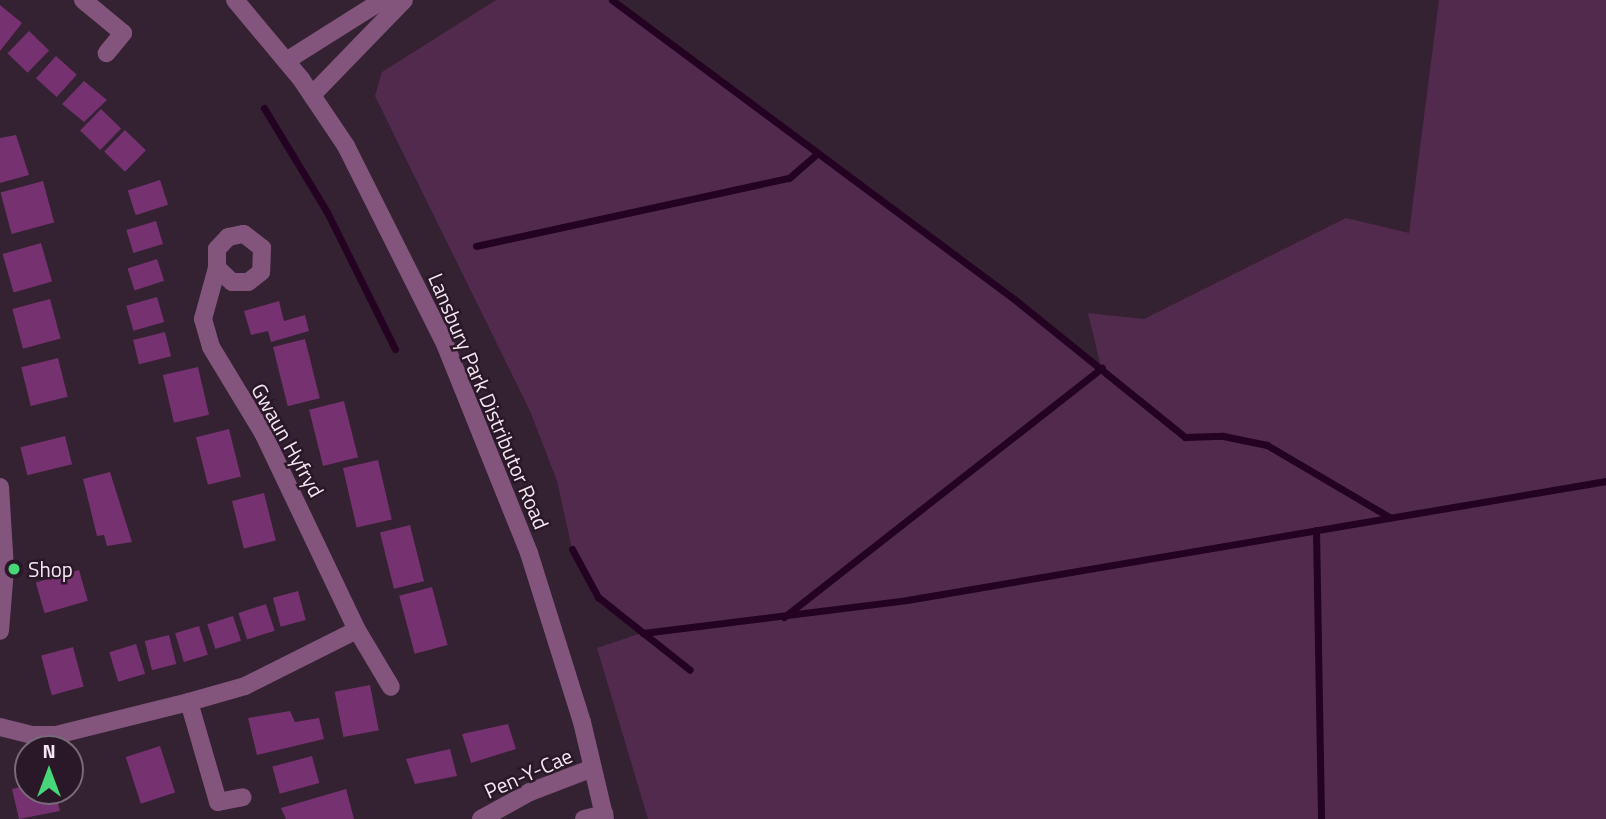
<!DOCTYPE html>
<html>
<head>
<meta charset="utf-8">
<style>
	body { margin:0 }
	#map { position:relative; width:1606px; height:819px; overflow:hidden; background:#342132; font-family:"Titillium Web",sans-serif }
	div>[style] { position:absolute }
	.green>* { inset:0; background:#522a4e }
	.stream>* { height:7px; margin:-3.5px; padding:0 3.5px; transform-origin:3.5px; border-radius:3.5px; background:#240221 }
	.building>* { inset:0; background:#763170; transform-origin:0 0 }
	.minor>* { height:18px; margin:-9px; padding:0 9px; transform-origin:9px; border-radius:9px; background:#83557d }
	.dots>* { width:19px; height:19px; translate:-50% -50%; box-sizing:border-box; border:4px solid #2a1828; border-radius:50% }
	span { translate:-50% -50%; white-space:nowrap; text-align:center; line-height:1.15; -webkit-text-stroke:5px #2a1828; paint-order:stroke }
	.street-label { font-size:21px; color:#f3e6f1 }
	.poi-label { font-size:21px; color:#f3e6f1 }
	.left { translate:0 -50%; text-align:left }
	.north { position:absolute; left:14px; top:735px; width:70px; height:70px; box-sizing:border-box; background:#2a1828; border:2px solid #7a6a78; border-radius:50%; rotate:0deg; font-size:19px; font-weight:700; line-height:28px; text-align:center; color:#f3e6f1 }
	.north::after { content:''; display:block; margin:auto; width:24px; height:32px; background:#48d778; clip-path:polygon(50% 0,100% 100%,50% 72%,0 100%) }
</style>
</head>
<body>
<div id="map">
	<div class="green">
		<i style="clip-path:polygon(496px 0,612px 0,1101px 367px,1088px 313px,1144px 319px,1346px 218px,1409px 233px,1439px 0,1606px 0,1606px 819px,648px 819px,597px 648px,642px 633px,598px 597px,572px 549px,557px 481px,530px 411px,375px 96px,382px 72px)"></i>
	</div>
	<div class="stream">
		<i style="left:612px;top:0;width:501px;rotate:36.64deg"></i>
		<i style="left:1014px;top:299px;width:220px;rotate:38.9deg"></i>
		<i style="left:1185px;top:437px;width:38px;rotate:-2deg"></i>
		<i style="left:1223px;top:436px;width:45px;rotate:11.6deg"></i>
		<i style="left:1267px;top:445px;width:142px;rotate:30.5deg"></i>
		<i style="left:264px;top:108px;width:122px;rotate:58.8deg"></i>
		<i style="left:327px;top:212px;width:153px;rotate:63.6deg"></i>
		<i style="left:476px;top:246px;width:320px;rotate:-12.3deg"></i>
		<i style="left:789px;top:178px;width:38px;rotate:-41deg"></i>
		<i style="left:1316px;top:530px;width:289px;rotate:89deg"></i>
		<i style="left:572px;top:549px;width:55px;rotate:61.6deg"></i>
		<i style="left:598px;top:597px;width:117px;rotate:38.4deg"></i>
		<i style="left:784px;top:617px;width:404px;rotate:-38.1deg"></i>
		<i style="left:643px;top:633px;width:266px;rotate:-7.1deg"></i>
		<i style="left:907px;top:600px;width:709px;rotate:-9.66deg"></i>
	</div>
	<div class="building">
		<i style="clip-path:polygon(0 5px,22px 23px,0 51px)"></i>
		<i style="left:29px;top:31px;width:28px;height:31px;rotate:44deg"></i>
		<i style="left:56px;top:56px;width:28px;height:30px;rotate:42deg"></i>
		<i style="clip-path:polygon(84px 81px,107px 100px,84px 122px,62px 104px)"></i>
		<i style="left:101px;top:109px;width:28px;height:30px;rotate:44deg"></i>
		<i style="left:125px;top:130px;width:29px;height:30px;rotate:44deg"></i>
		<i style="clip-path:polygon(16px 135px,29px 175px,0 183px,0 138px)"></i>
		<i style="left:160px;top:180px;width:26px;height:34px;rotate:72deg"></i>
		<i style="left:43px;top:181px;width:43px;height:44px;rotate:75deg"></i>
		<i style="left:156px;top:221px;width:24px;height:31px;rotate:73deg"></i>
		<i style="left:41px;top:243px;width:40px;height:40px;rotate:74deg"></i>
		<i style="left:157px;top:259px;width:23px;height:31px;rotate:72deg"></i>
		<i style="left:157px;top:297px;width:26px;height:32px;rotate:74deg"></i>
		<i style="left:50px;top:299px;width:41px;height:39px;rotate:75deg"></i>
		<i style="clip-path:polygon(279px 301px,284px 321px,305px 315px,309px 331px,271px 342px,268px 331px,251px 335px,244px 311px)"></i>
		<i style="left:165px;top:332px;width:25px;height:33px;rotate:76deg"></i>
		<i style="left:305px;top:339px;width:61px;height:33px;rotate:76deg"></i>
		<i style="left:58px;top:358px;width:40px;height:38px;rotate:76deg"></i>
		<i style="left:198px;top:367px;width:49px;height:36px;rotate:77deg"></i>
		<i style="left:344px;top:401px;width:58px;height:36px;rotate:76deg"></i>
		<i style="left:229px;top:429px;width:49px;height:34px;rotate:76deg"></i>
		<i style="left:65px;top:436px;width:29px;height:46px;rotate:76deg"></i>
		<i style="left:378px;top:460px;width:61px;height:36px;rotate:77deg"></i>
		<i style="clip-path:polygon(110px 472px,132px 542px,107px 546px,104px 535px,97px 536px,83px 479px)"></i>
		<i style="left:264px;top:493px;width:49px;height:33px;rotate:76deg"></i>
		<i style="left:410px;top:525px;width:58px;height:31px;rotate:76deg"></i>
		<i style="left:79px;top:570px;width:32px;height:45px;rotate:74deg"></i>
		<i style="left:432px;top:587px;width:60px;height:34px;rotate:75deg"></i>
		<i style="left:298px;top:591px;width:30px;height:26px;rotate:75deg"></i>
		<i style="left:266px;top:604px;width:28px;height:29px;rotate:72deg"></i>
		<i style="left:233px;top:616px;width:26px;height:27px;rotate:72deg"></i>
		<i style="left:199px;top:626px;width:30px;height:25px;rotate:73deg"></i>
		<i style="left:169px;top:635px;width:30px;height:25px;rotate:76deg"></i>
		<i style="left:136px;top:644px;width:31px;height:28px;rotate:73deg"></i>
		<i style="left:73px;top:647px;width:41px;height:33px;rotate:75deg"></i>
		<i style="left:370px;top:685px;width:46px;height:36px;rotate:79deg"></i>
		<i style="clip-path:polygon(290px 711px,295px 722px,319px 718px,324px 739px,257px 755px,248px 718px)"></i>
		<i style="clip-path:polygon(508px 724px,516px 749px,471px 763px,462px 734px)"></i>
		<i style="left:160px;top:746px;width:49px;height:36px;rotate:72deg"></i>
		<i style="clip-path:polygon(450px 749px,457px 776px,415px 784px,406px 759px)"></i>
		<i style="left:312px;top:756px;width:28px;height:41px;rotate:75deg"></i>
		<i style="clip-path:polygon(28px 785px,28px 791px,55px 791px,60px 811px,19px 819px,12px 789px)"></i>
		<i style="clip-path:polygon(346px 789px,354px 819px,286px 819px,281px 808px)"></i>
	</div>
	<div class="minor">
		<i style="left:83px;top:0;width:52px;rotate:39.5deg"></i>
		<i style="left:123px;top:33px;width:26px;rotate:129deg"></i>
		<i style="left:235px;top:0;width:103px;rotate:50.1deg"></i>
		<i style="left:301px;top:79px;width:81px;rotate:56.1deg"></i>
		<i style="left:346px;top:146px;width:221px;rotate:63.4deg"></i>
		<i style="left:445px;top:344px;width:225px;rotate:68.1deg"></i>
		<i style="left:529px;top:553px;width:177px;rotate:72.6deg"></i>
		<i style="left:582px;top:722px;width:100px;rotate:76.7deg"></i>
		<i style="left:286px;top:61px;width:115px;rotate:-32.2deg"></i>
		<i style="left:312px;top:95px;width:132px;rotate:-45.9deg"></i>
		<i style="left:217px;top:268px;width:19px;rotate:-90deg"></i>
		<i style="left:217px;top:249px;width:16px;rotate:-47deg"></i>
		<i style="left:228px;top:237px;width:16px;rotate:-11deg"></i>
		<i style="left:244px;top:234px;width:23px;rotate:38deg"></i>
		<i style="left:262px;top:248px;width:24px;rotate:92deg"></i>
		<i style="left:261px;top:272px;width:16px;rotate:142deg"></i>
		<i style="left:248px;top:282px;width:16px;rotate:180deg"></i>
		<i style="left:232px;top:282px;width:21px;rotate:-137deg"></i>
		<i style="left:217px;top:268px;width:53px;rotate:105.4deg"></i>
		<i style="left:203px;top:319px;width:29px;rotate:74deg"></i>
		<i style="left:211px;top:347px;width:100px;rotate:58.8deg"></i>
		<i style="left:263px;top:433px;width:218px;rotate:64.5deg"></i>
		<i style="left:357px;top:630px;width:66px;rotate:59.2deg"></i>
		<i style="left:0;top:487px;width:82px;rotate:86.5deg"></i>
		<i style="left:5px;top:569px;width:62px;rotate:94.6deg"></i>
		<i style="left:189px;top:702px;width:104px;rotate:73.8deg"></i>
		<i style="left:218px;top:802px;width:25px;rotate:-11deg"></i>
		<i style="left:0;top:727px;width:32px;rotate:14deg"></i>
		<i style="left:31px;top:735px;width:25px"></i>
		<i style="left:56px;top:735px;width:137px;rotate:-13.9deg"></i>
		<i style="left:189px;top:702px;width:58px;rotate:-15.9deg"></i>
		<i style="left:245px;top:686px;width:125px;rotate:-26.6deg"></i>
		<i style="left:481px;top:819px;width:56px;rotate:-28.9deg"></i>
		<i style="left:530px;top:792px;width:67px;rotate:-20.9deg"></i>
		<i style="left:584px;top:819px;width:21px;rotate:-14deg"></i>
	</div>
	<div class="dots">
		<i style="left:14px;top:569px;background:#48d778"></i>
	</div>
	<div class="street-label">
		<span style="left:489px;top:401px;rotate:67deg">Lansbury Park Distributor Road</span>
		<span style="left:288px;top:440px;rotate:61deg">Gwaun Hyfryd</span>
		<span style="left:528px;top:773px;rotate:-24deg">Pen-Y-Cae</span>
	</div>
	<div class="poi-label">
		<span class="left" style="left:28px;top:569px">Shop</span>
	</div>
	<div class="north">N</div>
</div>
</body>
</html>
